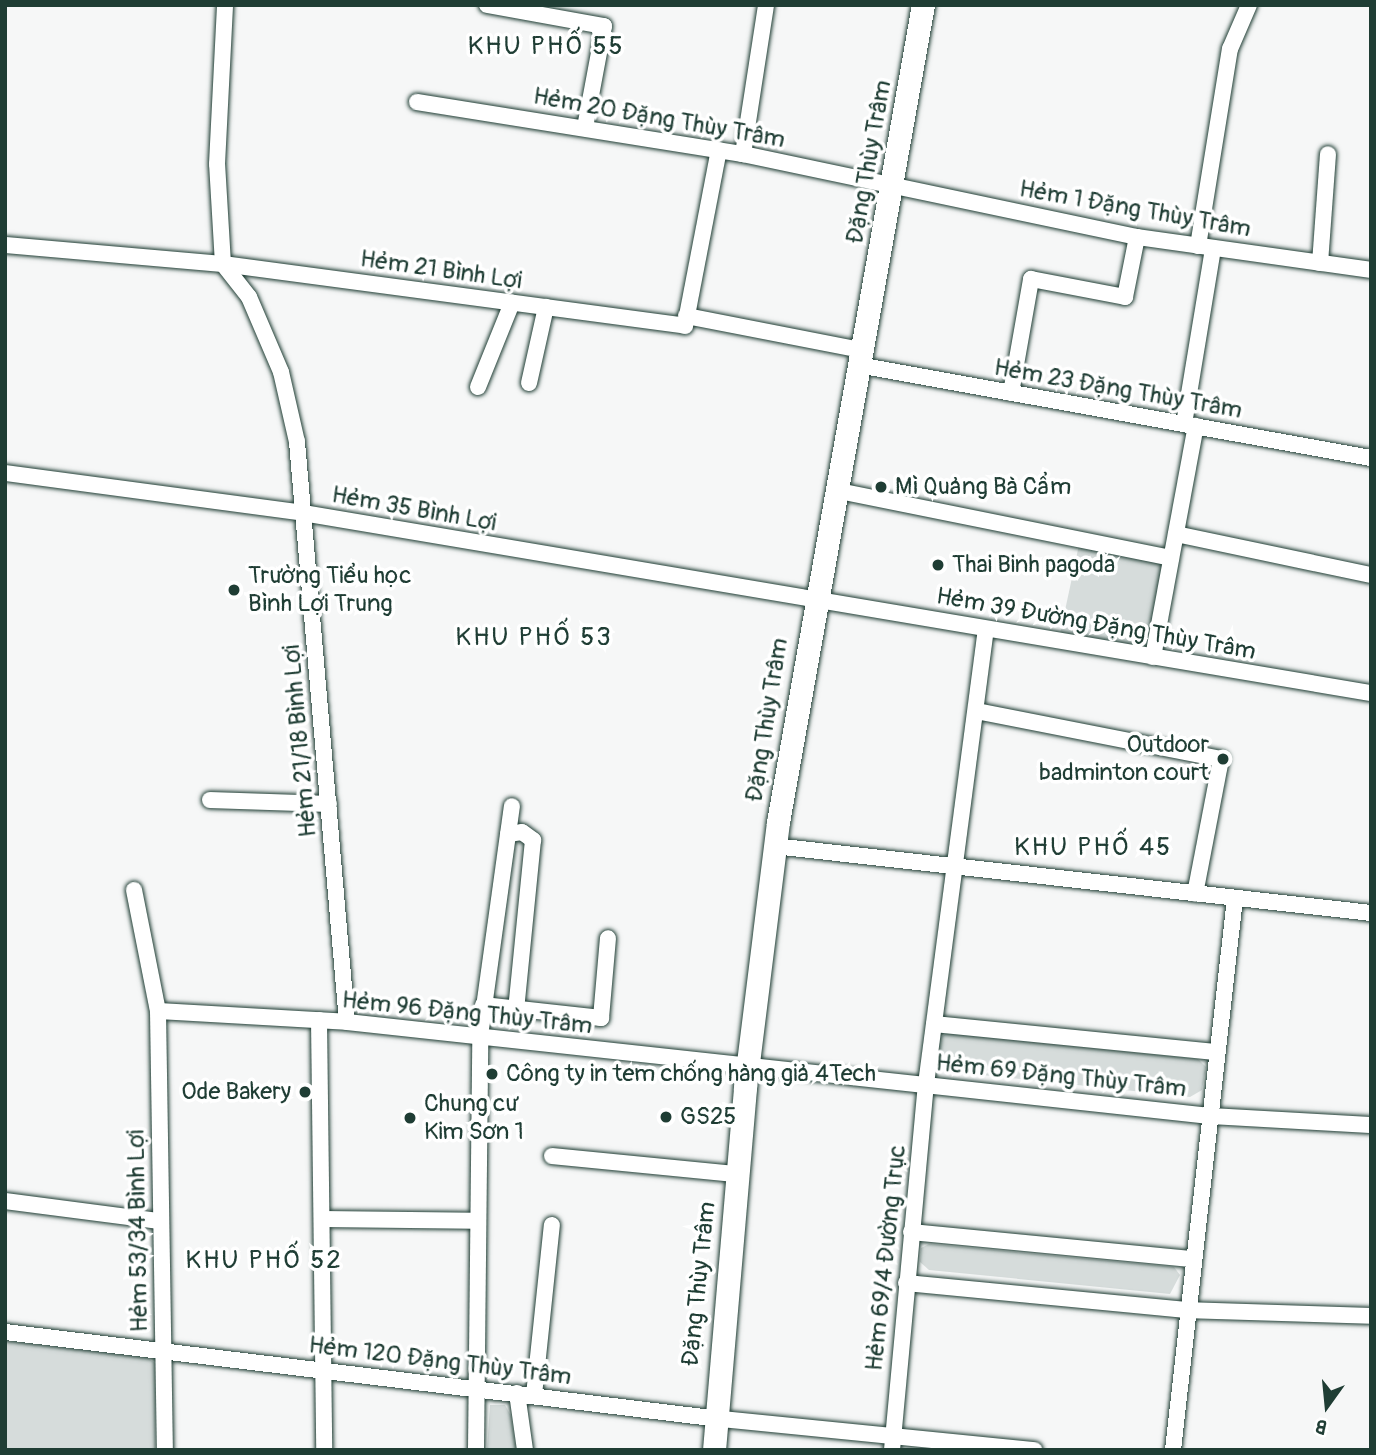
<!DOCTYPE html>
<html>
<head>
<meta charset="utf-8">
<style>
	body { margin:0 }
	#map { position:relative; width:1376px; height:1455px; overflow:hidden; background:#f6f7f7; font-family:Pangolin,sans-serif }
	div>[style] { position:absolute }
	.green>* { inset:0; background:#d6dcdb; transform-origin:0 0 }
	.roads { filter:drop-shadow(0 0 2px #1f3d34) drop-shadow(0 0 2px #1f3d34) }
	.street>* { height:16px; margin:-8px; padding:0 8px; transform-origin:8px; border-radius:8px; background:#fff }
	.secondary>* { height:23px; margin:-11.5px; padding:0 11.5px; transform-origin:11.5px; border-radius:11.5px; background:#fff }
	.dots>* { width:19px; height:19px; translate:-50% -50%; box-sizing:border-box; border:4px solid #fff; border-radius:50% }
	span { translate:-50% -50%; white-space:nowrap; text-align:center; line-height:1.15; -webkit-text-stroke:7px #fff; paint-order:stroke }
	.street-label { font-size:24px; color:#1f3d34 }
	.poi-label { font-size:24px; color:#1f3d34 }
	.left { translate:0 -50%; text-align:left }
	.right { translate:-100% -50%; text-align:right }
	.neighbourhood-label { font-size:26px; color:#1f3d34; letter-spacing:2px }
	.frame { position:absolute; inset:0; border:7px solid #1f3d34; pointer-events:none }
	.north { position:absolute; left:1292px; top:1371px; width:70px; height:70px; -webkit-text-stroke:5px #fff; paint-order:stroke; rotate:195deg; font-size:19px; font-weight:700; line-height:28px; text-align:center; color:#1f3d34 }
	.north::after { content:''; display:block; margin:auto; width:24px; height:32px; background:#1f3d34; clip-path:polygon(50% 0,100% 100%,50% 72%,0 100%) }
</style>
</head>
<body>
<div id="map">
	<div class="green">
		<i style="left:1080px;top:540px;width:93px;height:99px;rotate:12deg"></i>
		<i style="clip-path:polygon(947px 1033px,1198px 1059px,1206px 1067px,1202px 1090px,1190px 1097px,944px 1071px,935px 1064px,937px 1040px)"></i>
		<i style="clip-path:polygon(929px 1244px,1174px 1267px,1180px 1275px,1170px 1294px,929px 1270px,920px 1262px,921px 1248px)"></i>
		<i style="clip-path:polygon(5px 1341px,146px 1357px,155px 1363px,155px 1450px,5px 1450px)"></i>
		<i style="clip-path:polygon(490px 1405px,505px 1405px,511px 1416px,516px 1450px,487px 1450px)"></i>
	</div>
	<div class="roads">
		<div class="street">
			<i style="left:487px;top:5px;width:119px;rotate:10.2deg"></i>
			<i style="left:604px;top:26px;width:104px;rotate:100.6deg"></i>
			<i style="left:417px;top:102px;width:330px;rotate:9.1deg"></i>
			<i style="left:743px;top:154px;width:403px;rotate:11.9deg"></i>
			<i style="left:1137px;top:237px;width:236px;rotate:8deg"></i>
			<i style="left:743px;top:154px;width:151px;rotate:-81.2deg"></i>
			<i style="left:5px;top:245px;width:219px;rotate:5deg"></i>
			<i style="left:223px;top:264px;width:466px;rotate:7.6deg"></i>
			<i style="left:685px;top:326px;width:179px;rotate:-79.1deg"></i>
			<i style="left:1198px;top:246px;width:200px;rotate:-80.8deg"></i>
			<i style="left:1230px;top:49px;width:48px;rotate:-66.6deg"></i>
			<i style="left:1320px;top:263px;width:109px;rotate:-85.8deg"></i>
			<i style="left:223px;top:264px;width:42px;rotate:51.8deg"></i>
			<i style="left:249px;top:297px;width:82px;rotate:66.9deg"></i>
			<i style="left:281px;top:372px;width:72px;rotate:77.1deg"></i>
			<i style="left:297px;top:442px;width:582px;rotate:85.07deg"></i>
			<i style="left:223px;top:264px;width:100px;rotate:-93.4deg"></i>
			<i style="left:217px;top:164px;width:159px;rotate:-87.1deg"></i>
			<i style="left:686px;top:316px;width:178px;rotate:11deg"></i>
			<i style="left:858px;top:365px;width:521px;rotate:10.28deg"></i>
			<i style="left:529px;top:383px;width:78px;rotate:-77.4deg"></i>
			<i style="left:478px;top:387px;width:91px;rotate:-68deg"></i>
			<i style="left:1011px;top:393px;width:116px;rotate:-80deg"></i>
			<i style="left:1031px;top:279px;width:96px;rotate:10.8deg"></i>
			<i style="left:1125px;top:297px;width:61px;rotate:-78.7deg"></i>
			<i style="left:1184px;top:424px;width:178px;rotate:-80.6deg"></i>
			<i style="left:5px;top:473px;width:301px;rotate:7.6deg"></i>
			<i style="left:303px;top:513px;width:1083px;rotate:9.57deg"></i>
			<i style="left:834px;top:490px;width:344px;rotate:11.4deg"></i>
			<i style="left:1176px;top:534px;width:199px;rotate:11.9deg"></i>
			<i style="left:1153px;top:657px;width:235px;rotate:-79.5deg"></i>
			<i style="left:976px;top:711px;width:250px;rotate:11.1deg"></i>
			<i style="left:1221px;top:759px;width:137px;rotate:100.9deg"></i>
			<i style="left:210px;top:800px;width:119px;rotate:1.9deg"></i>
			<i style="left:508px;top:834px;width:14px;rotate:-8deg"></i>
			<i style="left:522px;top:832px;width:14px;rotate:36deg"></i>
			<i style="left:533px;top:840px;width:170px;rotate:95.7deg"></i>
			<i style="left:774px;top:846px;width:601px;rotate:6.4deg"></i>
			<i style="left:134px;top:890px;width:123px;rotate:78.8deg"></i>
			<i style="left:158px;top:1011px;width:439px;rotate:89.1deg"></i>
			<i style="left:483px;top:1005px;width:119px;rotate:6.3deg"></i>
			<i style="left:601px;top:1018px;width:80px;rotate:-85deg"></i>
			<i style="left:158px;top:1011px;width:189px;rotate:3.3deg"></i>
			<i style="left:347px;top:1022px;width:868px;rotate:6.22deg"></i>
			<i style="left:1210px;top:1116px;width:161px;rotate:3.2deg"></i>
			<i style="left:319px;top:1020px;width:430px;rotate:89.3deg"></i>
			<i style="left:934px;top:1024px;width:280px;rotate:5.7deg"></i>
			<i style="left:552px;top:1156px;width:186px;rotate:5.6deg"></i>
			<i style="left:5px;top:1201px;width:156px;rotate:7.4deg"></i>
			<i style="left:322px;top:1219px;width:153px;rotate:0.7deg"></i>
			<i style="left:911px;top:1232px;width:281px;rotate:5.5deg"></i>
			<i style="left:906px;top:1283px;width:279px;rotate:5.5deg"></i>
			<i style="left:1184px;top:1310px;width:187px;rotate:1.8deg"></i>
			<i style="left:5px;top:1332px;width:712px;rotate:6.94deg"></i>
			<i style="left:712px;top:1418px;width:324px;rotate:5.7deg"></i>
			<i style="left:517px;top:1393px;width:58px;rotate:82deg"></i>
			<i style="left:534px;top:1395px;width:171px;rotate:-84deg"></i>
			<i style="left:476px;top:1450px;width:414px;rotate:-89.4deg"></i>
			<i style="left:480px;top:1036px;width:232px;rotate:-82.1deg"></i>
			<i style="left:892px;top:1450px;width:368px;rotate:-84.7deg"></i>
			<i style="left:926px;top:1084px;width:459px;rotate:-82.5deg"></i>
			<i style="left:1173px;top:1450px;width:555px;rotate:-83.59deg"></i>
		</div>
		<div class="secondary">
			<i style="left:714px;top:1450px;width:364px;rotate:-85.1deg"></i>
			<i style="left:745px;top:1087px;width:267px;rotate:-82.9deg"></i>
			<i style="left:778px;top:822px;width:830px;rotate:-79.94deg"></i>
		</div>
	</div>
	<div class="dots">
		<i style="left:881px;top:487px;background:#1f3d34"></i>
		<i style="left:938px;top:565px;background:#1f3d34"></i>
		<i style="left:234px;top:590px;background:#1f3d34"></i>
		<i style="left:1223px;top:759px;background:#1f3d34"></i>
		<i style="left:492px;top:1074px;background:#1f3d34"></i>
		<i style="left:305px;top:1092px;background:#1f3d34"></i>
		<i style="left:666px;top:1117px;background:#1f3d34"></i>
		<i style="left:410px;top:1118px;background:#1f3d34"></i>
	</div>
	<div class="street-label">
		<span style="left:659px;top:118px;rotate:10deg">Hẻm 20 Đặng Thùy Trâm</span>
		<span style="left:869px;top:162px;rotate:-80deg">Đặng Thùy Trâm</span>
		<span style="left:1135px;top:209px;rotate:10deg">Hẻm 1 Đặng Thùy Trâm</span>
		<span style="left:441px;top:270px;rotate:8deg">Hẻm 21 Bình Lợi</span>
		<span style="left:1118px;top:389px;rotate:10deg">Hẻm 23 Đặng Thùy Trâm</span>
		<span style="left:414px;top:509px;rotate:10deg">Hẻm 35 Bình Lợi</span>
		<span style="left:1096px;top:624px;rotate:10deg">Hẻm 39 Đường Đặng Thùy Trâm</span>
		<span style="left:767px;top:720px;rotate:-81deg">Đặng Thùy Trâm</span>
		<span style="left:300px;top:741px;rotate:-95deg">Hẻm 21/18 Bình Lợi</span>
		<span style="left:467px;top:1013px;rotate:6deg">Hẻm 96 Đặng Thùy Trâm</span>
		<span style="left:1061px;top:1076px;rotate:6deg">Hẻm 69 Đặng Thùy Trâm</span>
		<span style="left:138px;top:1231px;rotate:-91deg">Hẻm 53/34 Bình Lợi</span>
		<span style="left:886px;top:1258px;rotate:-84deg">Hẻm 69/4 Đường Trục</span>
		<span style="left:699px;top:1284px;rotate:-84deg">Đặng Thùy Trâm</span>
		<span style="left:440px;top:1361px;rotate:7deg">Hẻm 120 Đặng Thùy Trâm</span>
	</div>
	<div class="poi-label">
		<span class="left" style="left:895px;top:487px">Mì Quảng Bà Cẩm</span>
		<span class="left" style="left:952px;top:565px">Thai Binh pagoda</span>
		<span class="left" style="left:248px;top:590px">Trường Tiểu học<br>Bình Lợi Trung</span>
		<span class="right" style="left:1209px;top:759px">Outdoor<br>badminton court</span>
		<span class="left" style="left:506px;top:1074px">Công ty in tem chống hàng giả 4Tech</span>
		<span class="right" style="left:291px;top:1092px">Ode Bakery</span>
		<span class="left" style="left:424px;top:1118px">Chung cư<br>Kim Sơn 1</span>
		<span class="left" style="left:680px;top:1117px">GS25</span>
	</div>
	<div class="neighbourhood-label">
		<span style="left:546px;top:47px">KHU PHỐ 55</span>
		<span style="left:534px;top:638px">KHU PHỐ 53</span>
		<span style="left:1093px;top:848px">KHU PHỐ 45</span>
		<span style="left:264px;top:1261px">KHU PHỐ 52</span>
	</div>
	<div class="frame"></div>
	<div class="north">B</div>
</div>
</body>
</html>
